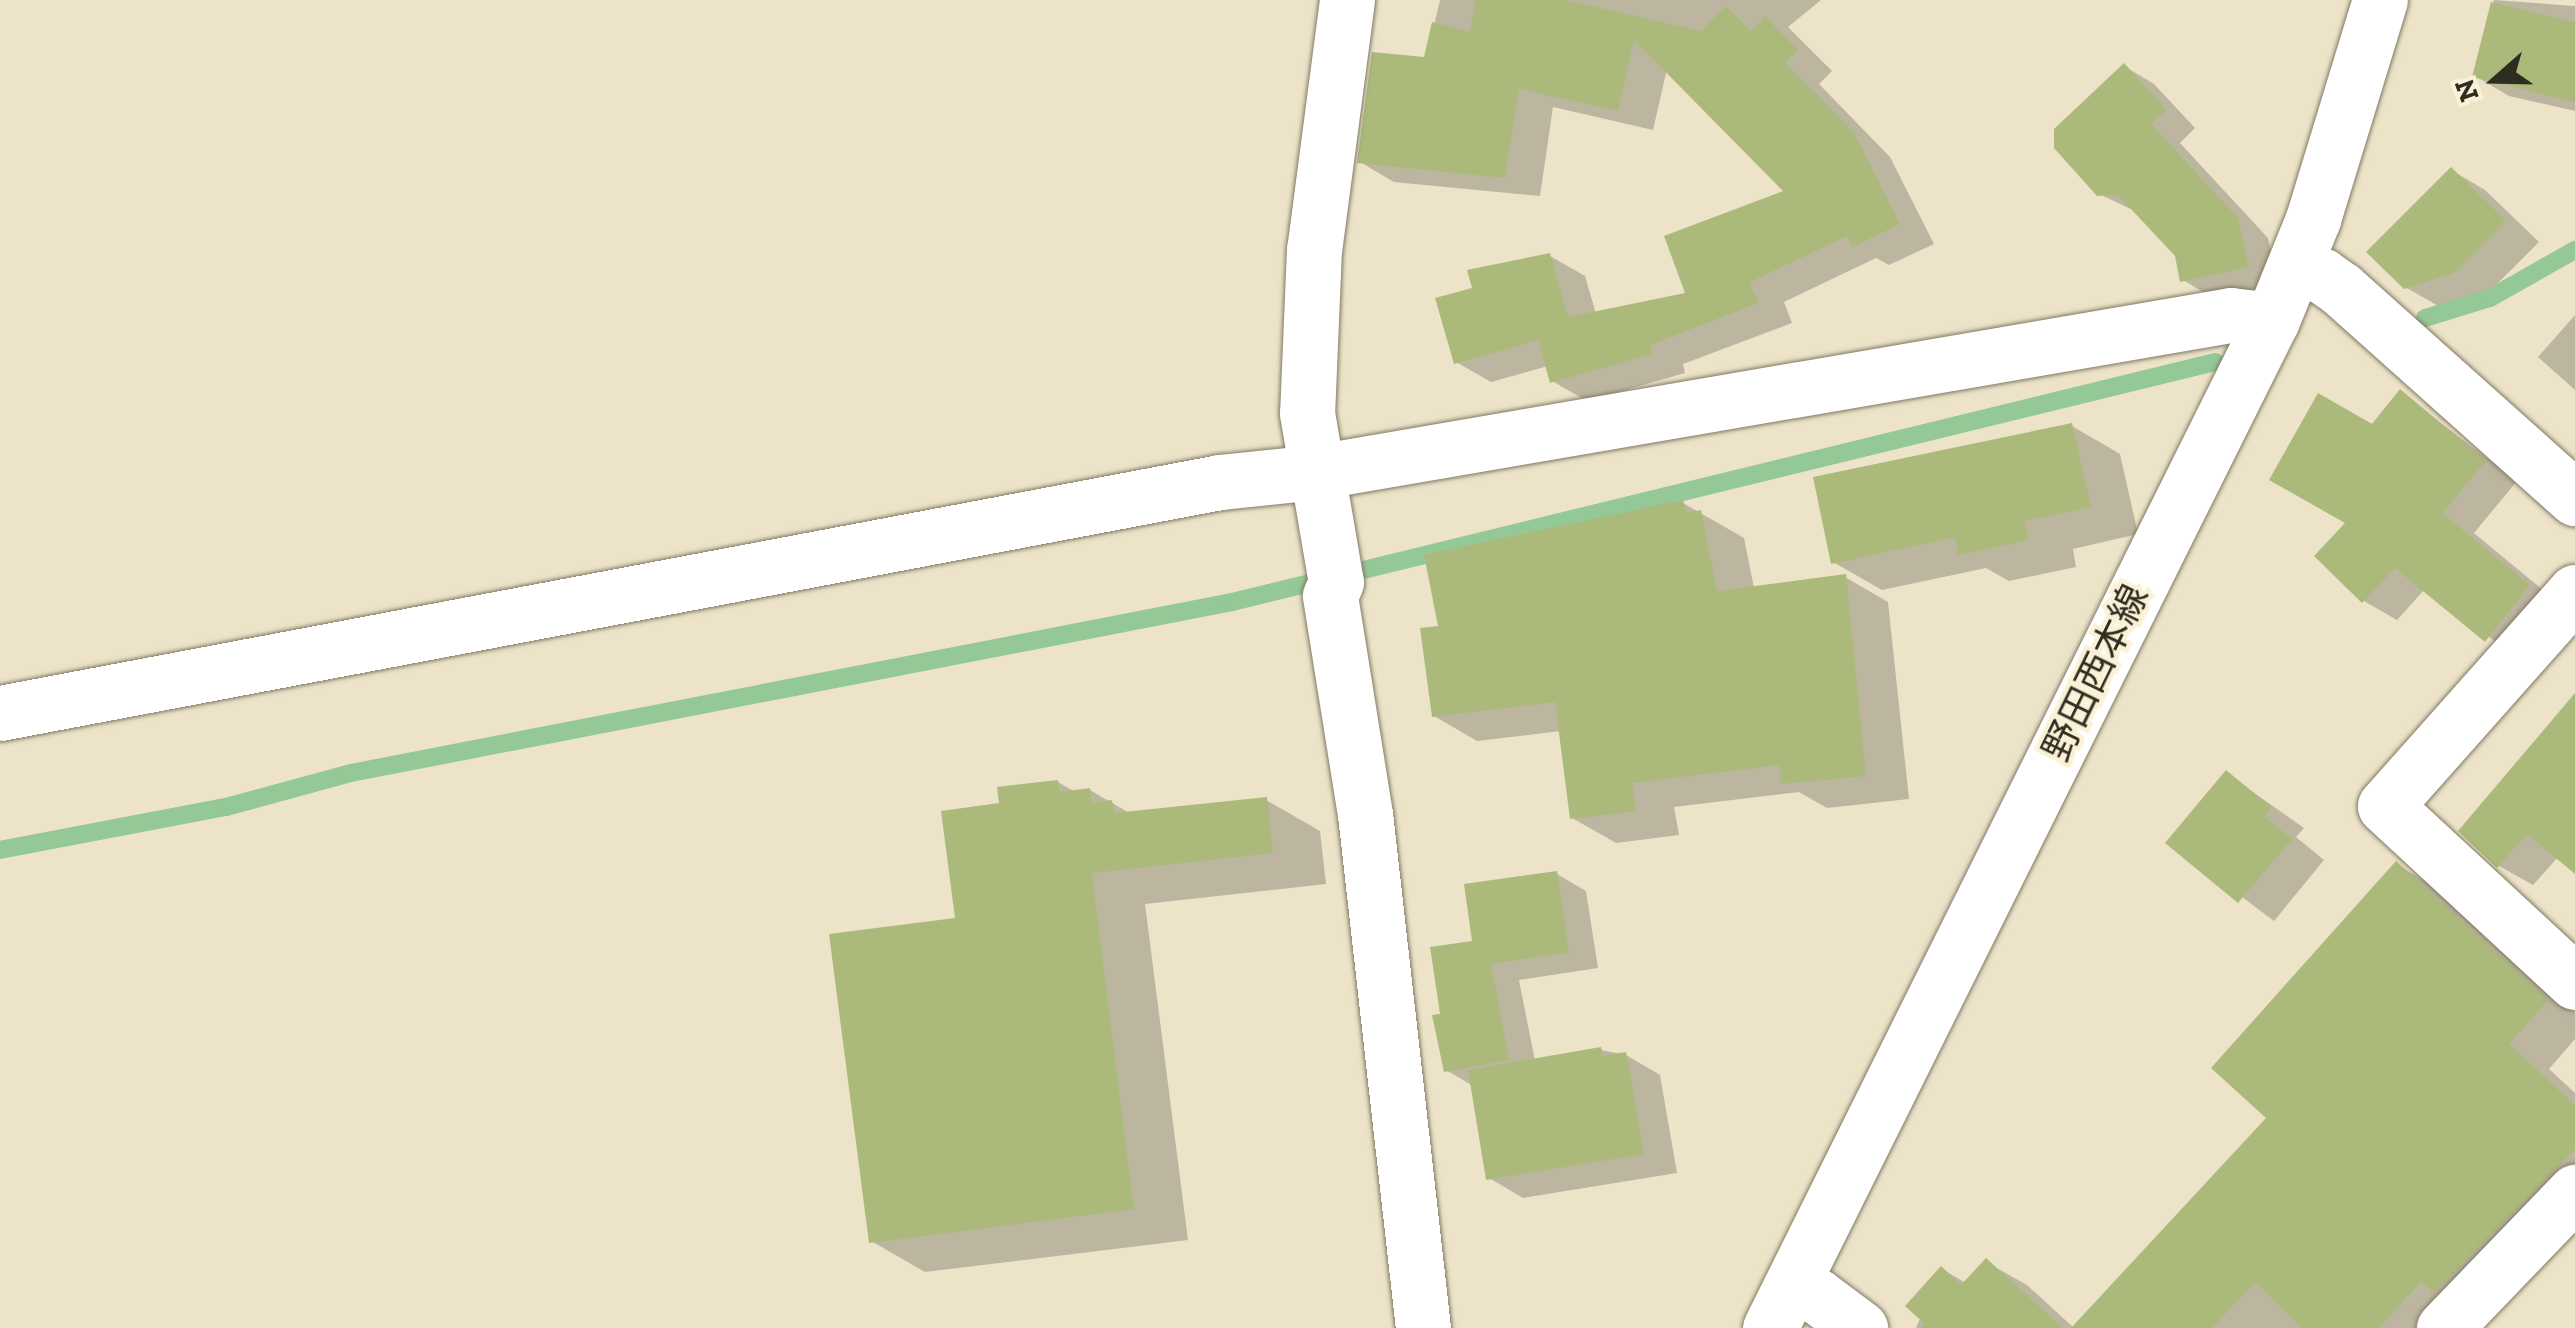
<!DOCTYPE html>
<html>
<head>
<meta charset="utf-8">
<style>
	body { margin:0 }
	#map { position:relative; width:2575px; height:1328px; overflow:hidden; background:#ece3c9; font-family:"Zilla Slab","Noto Sans JP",serif }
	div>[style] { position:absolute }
	.shadow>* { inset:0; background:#0003 }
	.stream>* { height:18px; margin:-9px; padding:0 9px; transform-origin:9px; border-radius:9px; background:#94c897 }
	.building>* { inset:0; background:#abba7a }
	.roads { filter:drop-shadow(0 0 2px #817962) drop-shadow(0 0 2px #817962) }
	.minor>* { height:55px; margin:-27.5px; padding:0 27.5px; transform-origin:27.5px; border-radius:27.5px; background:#fff }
	.tertiary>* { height:55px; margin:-27.5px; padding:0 27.5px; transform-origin:27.5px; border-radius:27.5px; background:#fff }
	.secondary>* { height:55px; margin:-27.5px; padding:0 27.5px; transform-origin:27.5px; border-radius:27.5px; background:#fff }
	span { translate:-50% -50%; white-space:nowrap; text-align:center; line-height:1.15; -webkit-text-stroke:9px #faf1d6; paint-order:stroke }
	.street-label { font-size:38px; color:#2f2c22 }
	.north { position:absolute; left:2445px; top:30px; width:100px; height:100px; -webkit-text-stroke:8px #faf1d6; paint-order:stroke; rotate:250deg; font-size:28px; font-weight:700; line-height:40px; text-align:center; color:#2f2c22 }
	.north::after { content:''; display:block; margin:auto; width:35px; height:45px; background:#2f2c22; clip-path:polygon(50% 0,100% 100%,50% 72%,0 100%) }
</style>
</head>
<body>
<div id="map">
	<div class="shadow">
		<i style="clip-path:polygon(1440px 0,1821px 0,1788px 27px,1832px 71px,1819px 84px,1890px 157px,1934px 244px,1889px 265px,1876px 258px,1784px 302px,1792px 323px,1683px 364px,1685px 373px,1587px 401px,1552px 381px,1548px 366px,1491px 382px,1456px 362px,1475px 290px,1550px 256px,1585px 276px,1596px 314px,1688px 295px,1788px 192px,1667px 69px,1653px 130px,1553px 107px,1540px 196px,1394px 182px,1360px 162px,1426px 60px)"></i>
		<i style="clip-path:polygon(2494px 0,2575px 6px,2575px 111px,2509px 96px,2475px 76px)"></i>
		<i style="clip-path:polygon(2124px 66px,2154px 84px,2195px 128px,2180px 143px,2268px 238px,2278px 283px,2213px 298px,2183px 280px,2177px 255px,2137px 212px,2099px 194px)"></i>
		<i style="clip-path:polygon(2451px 170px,2485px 190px,2539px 242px,2489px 292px,2440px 307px,2405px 287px)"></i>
		<i style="clip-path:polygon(2575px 315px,2575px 390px,2538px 357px)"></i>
		<i style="clip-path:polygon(2400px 392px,2517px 481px,2474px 533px,2561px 605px,2519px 659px,2425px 589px,2397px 620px,2364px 601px,2349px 522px,2373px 427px)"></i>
		<i style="clip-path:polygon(2072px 426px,2120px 454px,2138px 534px,2073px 549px,2076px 567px,2009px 581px,1986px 568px,1882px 590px,1833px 562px)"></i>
		<i style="clip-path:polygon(1683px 503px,1744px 538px,1754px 588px,1845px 577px,1888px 602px,1909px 799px,1827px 808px,1799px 792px,1674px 807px,1679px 835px,1616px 843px,1572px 818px,1561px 731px,1477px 741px,1434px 716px,1441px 628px)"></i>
		<i style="clip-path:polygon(2575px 700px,2575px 871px,2558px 857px,2533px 885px,2499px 866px)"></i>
		<i style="clip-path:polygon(2226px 773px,2304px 828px,2296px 837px,2324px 860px,2274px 921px,2169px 842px)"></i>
		<i style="clip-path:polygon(1058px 782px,1075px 792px,1090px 790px,1131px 814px,1266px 800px,1320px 831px,1326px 884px,1145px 904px,1188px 1240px,925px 1272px,871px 1241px,1001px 806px)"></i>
		<i style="clip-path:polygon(2396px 864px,2437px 888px,2575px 1013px,2575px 1039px,2549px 1069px,2575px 1093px,2575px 1213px,2440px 1328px,1916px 1328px,1942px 1269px,1966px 1283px,1986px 1262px,2027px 1285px,2074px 1328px,2269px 1118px)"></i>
		<i style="clip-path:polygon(1557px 874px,1586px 891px,1598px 968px,1519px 980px,1535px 1061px,1601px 1050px,1626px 1055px,1660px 1075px,1677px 1173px,1523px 1198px,1489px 1178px,1473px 1086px,1446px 1070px,1443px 1016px,1475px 943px)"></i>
	</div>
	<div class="stream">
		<i style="left:2425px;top:318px;width:68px;rotate:-17.1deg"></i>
		<i style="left:2490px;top:298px;width:98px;rotate:-29.5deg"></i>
		<i style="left:0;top:850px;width:230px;rotate:-10.8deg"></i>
		<i style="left:226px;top:807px;width:130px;rotate:-15.2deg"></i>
		<i style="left:351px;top:773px;width:897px;rotate:-10.98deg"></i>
		<i style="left:1232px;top:602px;width:1012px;rotate:-13.72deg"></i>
	</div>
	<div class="building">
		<i style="clip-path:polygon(1476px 0,1565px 0,1701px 31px,1726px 6px,1751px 31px,1765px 16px,1798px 50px,1785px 63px,1855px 134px,1900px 224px,1852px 247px,1847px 236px,1750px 282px,1758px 303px,1650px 345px,1652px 354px,1550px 383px,1538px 340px,1454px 364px,1435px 298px,1472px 288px,1467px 270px,1550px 253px,1568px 317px,1685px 293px,1664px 236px,1783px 191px,1634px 40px,1618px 111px,1519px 89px,1505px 178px,1357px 163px,1372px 52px,1424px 57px,1432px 22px,1470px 32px)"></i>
		<i style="clip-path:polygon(2491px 2px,2575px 22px,2575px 102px,2472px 77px)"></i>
		<i style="clip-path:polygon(2124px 63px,2166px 110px,2151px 124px,2238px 218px,2249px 267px,2180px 282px,2175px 256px,2118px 195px,2097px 196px,2054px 148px,2054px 129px)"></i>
		<i style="clip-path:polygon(2451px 167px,2506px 221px,2454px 273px,2404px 289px,2366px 252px)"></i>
		<i style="clip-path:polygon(2400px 389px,2486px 461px,2442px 513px,2530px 585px,2485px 642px,2395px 568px,2362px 603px,2314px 556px,2345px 523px,2269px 480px,2318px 393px,2372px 424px)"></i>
		<i style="clip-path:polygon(2072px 423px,2091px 507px,2025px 521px,2028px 540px,1958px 555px,1955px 537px,1831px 564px,1813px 477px)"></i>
		<i style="clip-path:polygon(1683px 500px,1687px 513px,1701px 510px,1717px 591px,1846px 574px,1866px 776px,1781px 784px,1779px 765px,1632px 783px,1636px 811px,1570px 819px,1555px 702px,1432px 717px,1420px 628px,1438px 626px,1424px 555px)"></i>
		<i style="clip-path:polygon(2575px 693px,2575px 874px,2527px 834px,2497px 868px,2458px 831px)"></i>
		<i style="clip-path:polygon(2226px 770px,2271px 807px,2264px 816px,2292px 839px,2238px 903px,2165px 843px)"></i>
		<i style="clip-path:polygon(1058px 780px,1060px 792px,1090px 788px,1092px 803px,1112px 800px,1114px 813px,1267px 797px,1273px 853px,1092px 873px,1134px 1209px,869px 1243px,829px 934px,955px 918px,941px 811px,999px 803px,997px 787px)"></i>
		<i style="clip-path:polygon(2396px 861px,2548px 1000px,2509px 1044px,2575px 1105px,2575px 1149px,2434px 1293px,2421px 1282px,2378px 1328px,2302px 1328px,2255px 1282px,2212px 1328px,2071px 1328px,2266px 1118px,2211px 1068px)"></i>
		<i style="clip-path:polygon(1557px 871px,1569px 952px,1491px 964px,1509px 1060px,1444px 1072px,1432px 1015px,1440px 1014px,1430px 947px,1472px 941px,1464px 884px)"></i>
		<i style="clip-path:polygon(1601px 1047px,1603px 1056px,1626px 1052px,1644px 1154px,1486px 1180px,1468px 1070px)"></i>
		<i style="clip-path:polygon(1986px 1258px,2063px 1328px,1922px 1328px,1925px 1324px,1905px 1306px,1941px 1266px,1961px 1285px)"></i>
	</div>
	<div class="roads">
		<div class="minor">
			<i style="left:2293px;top:269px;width:29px;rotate:12deg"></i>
			<i style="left:2321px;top:275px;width:24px;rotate:35deg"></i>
			<i style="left:2341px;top:289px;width:314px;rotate:41.8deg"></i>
			<i style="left:1316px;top:472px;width:928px;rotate:-9.74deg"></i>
			<i style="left:2231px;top:315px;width:41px;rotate:7deg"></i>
			<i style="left:2575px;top:592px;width:286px;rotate:131.6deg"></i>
			<i style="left:2385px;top:806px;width:259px;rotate:42.8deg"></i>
			<i style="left:1789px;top:1290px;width:29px;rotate:12deg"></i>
			<i style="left:1817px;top:1296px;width:54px;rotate:36.7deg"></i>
			<i style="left:2444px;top:1328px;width:189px;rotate:-46.1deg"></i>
		</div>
		<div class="tertiary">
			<i style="left:1347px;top:0;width:251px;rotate:97.5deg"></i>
			<i style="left:1314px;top:249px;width:164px;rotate:92.4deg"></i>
			<i style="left:1307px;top:413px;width:171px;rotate:80.3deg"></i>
			<i style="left:1336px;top:582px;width:15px;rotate:113deg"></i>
			<i style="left:1330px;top:596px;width:221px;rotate:80.9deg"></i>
			<i style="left:1365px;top:814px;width:517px;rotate:83.56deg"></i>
			<i style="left:0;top:713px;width:1242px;rotate:-10.72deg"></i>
			<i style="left:1220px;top:482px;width:97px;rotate:-5.9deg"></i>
		</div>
		<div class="secondary">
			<i style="left:1770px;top:1328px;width:1126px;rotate:-63.53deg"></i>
			<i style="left:2272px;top:320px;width:109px;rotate:-67.9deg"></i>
			<i style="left:2313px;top:219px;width:229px;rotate:-73deg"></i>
		</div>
	</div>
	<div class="street-label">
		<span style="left:2096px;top:673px;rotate:-64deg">野田西本線</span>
	</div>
	<div class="north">N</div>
</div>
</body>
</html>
